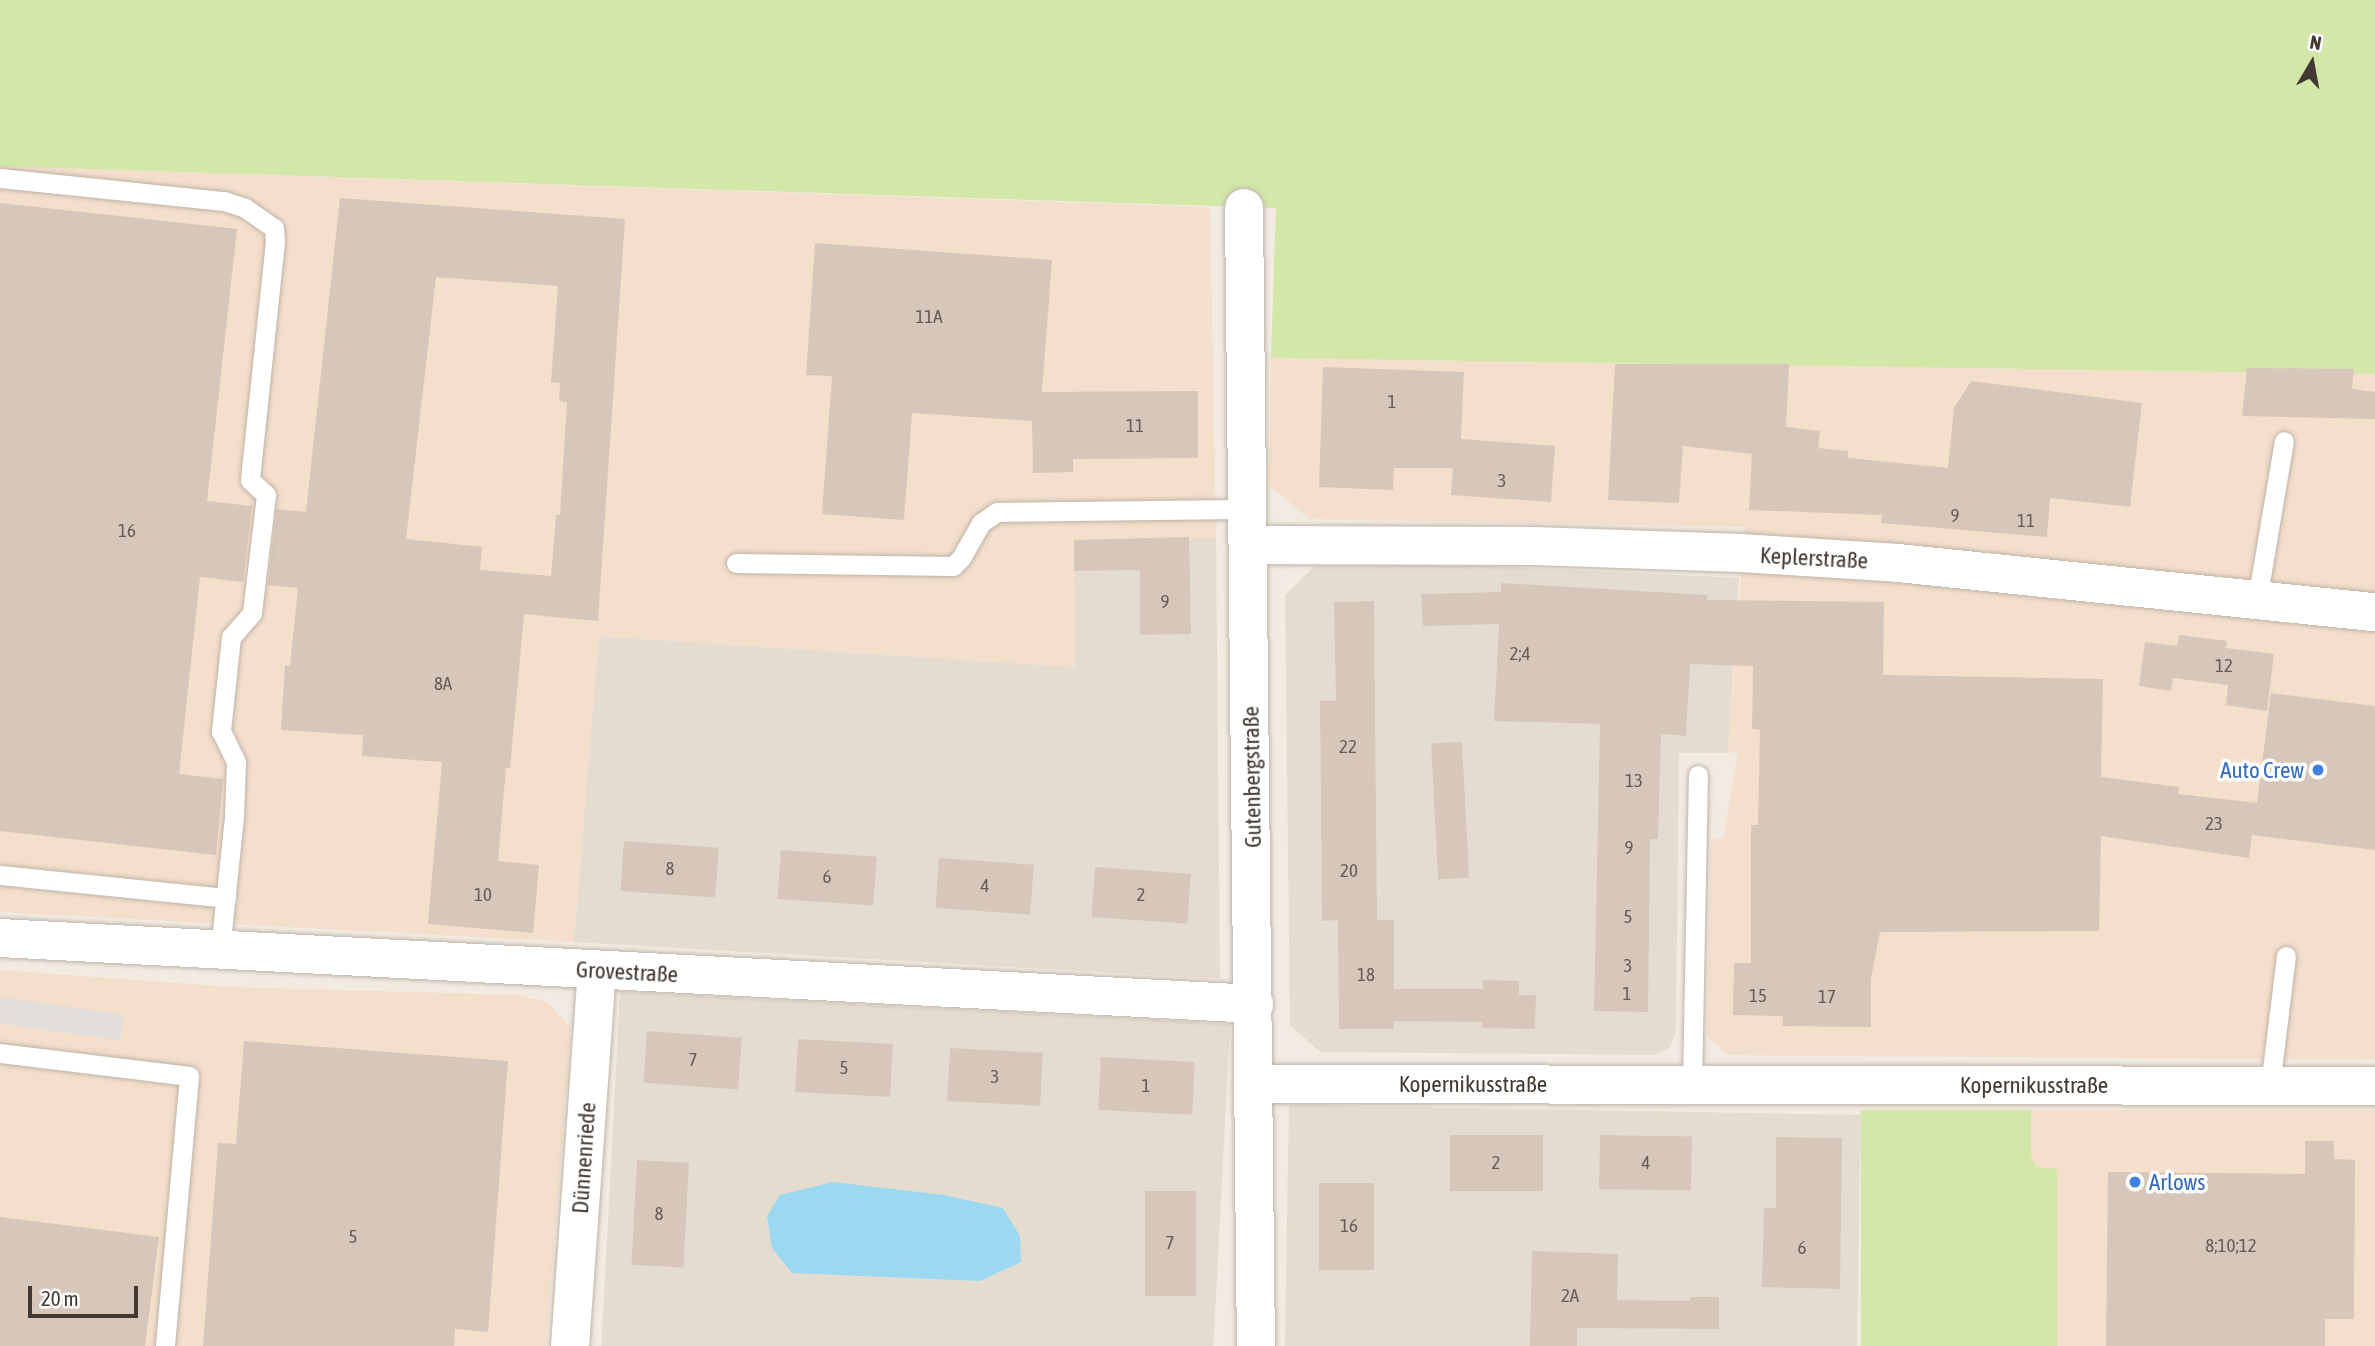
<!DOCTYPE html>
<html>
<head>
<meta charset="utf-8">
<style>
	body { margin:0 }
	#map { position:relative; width:2375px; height:1346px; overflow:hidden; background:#f1ebe2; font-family:"Asap Condensed",sans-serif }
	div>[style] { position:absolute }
	.residential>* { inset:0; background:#e5dcd0; transform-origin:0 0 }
	.commercial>* { inset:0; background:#f4decc; transform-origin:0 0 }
	.green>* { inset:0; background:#d3e7a9 }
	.parking>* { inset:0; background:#e1dedb; transform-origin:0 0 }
	.water>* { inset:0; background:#9cd8f0 }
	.building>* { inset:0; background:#d6c7ba; transform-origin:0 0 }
	.roads { filter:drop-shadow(0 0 2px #bfb4a8) drop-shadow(0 0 2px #bfb4a8) }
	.lane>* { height:19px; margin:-9.5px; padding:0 9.5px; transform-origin:9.5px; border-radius:9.5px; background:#fff }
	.street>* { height:38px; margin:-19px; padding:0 19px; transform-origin:19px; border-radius:19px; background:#fff }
	.dots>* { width:19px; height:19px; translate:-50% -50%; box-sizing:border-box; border:4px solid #fff; border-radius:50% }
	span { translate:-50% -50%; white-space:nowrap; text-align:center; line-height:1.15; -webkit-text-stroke:7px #fff; paint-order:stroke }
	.number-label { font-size:19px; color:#675d54 }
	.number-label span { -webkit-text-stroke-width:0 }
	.street-label { font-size:23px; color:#423a32 }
	.shop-label { font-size:23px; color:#366cbe }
	.right { translate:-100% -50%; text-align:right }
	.left { translate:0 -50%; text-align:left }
	.north { position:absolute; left:2277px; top:28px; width:70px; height:70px; -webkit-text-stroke:5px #fff; paint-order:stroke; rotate:10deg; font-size:19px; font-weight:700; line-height:28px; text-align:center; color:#423a32 }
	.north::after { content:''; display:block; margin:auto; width:24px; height:32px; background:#423a32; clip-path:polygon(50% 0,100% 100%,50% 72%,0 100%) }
	.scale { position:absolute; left:28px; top:1286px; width:110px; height:32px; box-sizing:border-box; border:4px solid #423a32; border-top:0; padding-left:9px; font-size:21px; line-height:24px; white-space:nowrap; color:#423a32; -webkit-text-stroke:5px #fff; paint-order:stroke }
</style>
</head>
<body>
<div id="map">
	<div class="residential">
		<i style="clip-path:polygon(1216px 538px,1220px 979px,574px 942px,598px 636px,1075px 667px,1074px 540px)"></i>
		<i style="clip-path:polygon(1466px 565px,1739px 578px,1728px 753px,1679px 753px,1676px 1033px,1669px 1048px,1654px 1055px,1320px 1052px,1290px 1025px,1285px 595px,1315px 566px)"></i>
		<i style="left:620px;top:992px;width:611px;height:355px;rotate:3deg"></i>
		<i style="left:1289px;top:1105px;width:572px;height:241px;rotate:1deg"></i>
	</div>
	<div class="commercial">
		<i style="clip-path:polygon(0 166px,1210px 207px,1216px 538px,1074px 540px,1075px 667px,599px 636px,574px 942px,0 912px)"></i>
		<i style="clip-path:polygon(1271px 358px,2375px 374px,2375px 1060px,1728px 1055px,1707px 1036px,1711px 840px,1724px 837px,1738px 752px,1728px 753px,1745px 527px,1309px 519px,1269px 485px)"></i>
		<i style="clip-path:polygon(0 970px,231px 987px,516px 995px,548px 1002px,571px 1029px,546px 1346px,0 1346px)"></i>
		<i style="left:1861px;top:1110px;width:514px;height:236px"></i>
	</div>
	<div class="green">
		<i style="clip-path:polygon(0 0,2375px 0,2375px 374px,1271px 358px,1276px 208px,0 166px)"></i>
		<i style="clip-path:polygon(1861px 1110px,2031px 1110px,2031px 1158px,2037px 1167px,2057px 1169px,2057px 1346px,1861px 1346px)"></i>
	</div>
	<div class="parking">
		<i style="left:0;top:997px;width:125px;height:26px;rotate:8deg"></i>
	</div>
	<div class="water">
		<i style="clip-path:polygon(833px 1182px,944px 1195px,1003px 1208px,1020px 1236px,1021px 1262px,980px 1281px,792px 1273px,772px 1248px,767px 1216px,780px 1195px)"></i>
	</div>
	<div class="building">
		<i style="clip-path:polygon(evenodd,340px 198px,625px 219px,598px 621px,524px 614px,510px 768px,506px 768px,498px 861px,539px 865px,533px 933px,428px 924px,442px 762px,362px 756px,363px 735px,281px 730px,285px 666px,290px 665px,298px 588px,268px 585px,277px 509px,306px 512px,340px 198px,436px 277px,558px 286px,551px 382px,560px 383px,559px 401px,567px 402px,560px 515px,556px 515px,551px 576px,480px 570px,482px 547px,406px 539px,436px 277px)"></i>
		<i style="clip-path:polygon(0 203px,237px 229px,207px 501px,252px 506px,243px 582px,200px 577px,179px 774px,223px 779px,216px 855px,0 831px)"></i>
		<i style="clip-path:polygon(815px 243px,1052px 260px,1042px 392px,1198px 391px,1198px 458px,1073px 459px,1073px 472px,1033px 473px,1032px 421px,912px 413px,904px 520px,822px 514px,832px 376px,806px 375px)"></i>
		<i style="clip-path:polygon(1615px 364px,1789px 364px,1786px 427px,1820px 431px,1818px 448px,1848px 451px,1848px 458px,1948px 468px,1954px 408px,1971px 381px,2142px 403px,2130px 507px,2050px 498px,2047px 537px,1881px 523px,1882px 515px,1749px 510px,1752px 454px,1683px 446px,1679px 503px,1608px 500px)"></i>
		<i style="clip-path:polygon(1323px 367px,1464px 372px,1461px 439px,1555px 446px,1551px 502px,1451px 495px,1453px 468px,1394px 468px,1393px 490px,1319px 487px)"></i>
		<i style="clip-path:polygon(2247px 368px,2354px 369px,2352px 389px,2375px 392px,2375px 419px,2242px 416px)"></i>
		<i style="clip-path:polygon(1189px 537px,1191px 634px,1140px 635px,1140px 570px,1074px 571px,1074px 540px)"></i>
		<i style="clip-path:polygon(1501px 583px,1707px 595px,1707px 600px,1884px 602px,1883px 675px,2103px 679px,2101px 777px,2179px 787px,2178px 794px,2257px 803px,2271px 693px,2375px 706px,2375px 850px,2252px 835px,2249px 858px,2101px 836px,2099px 931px,1880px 932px,1871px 978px,1871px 1027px,1782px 1026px,1783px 1016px,1733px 1015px,1734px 963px,1751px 963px,1751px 825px,1758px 825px,1760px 730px,1752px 729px,1753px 666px,1690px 664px,1686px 736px,1661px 734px,1658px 839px,1650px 839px,1648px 1012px,1594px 1011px,1600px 724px,1494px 721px,1499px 624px,1423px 626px,1421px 594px,1501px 592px)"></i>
		<i style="clip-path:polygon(1374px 601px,1377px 920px,1394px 920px,1394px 989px,1483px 989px,1483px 980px,1519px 981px,1519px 995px,1536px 995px,1535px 1029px,1482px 1028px,1482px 1022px,1394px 1021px,1394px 1029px,1339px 1029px,1338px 920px,1322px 921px,1320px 701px,1336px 701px,1334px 602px)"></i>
		<i style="clip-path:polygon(2179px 635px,2227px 641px,2226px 648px,2274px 654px,2267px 711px,2226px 705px,2228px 685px,2173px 678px,2171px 691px,2139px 686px,2145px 642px,2177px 646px)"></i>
		<i style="left:1462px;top:742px;width:136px;height:31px;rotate:87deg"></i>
		<i style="left:624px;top:841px;width:95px;height:50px;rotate:4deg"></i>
		<i style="left:781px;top:850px;width:96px;height:49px;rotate:4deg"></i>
		<i style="left:939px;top:858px;width:95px;height:50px;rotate:4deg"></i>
		<i style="left:1095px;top:867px;width:96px;height:50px;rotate:4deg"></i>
		<i style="left:647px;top:1031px;width:95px;height:52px;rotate:4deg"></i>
		<i style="left:798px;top:1039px;width:95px;height:53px;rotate:3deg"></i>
		<i style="clip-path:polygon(244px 1041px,508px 1061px,488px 1332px,455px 1329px,454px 1346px,203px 1346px,218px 1143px,236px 1144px)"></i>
		<i style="left:950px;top:1048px;width:93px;height:53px;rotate:3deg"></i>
		<i style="left:1101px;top:1057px;width:94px;height:53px;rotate:3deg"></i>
		<i style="left:1450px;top:1135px;width:93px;height:56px"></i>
		<i style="left:1600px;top:1135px;width:92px;height:54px;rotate:1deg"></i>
		<i style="clip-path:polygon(1776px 1137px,1842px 1138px,1840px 1289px,1762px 1287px,1764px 1208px,1776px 1208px)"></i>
		<i style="clip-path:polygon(2305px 1141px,2334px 1141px,2334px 1159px,2355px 1160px,2354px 1319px,2325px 1319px,2325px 1346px,2106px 1346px,2108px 1172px,2305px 1174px)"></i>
		<i style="left:637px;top:1160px;width:52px;height:105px;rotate:3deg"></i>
		<i style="left:1319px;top:1183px;width:55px;height:87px"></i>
		<i style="left:1145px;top:1191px;width:51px;height:105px"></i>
		<i style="clip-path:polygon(0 1217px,159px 1237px,145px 1346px,0 1346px)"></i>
		<i style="clip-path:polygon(1532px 1251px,1618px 1254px,1617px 1300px,1690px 1301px,1690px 1297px,1719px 1297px,1719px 1329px,1577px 1328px,1577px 1346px,1530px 1346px)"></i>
	</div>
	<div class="roads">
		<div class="lane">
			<i style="left:0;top:178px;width:225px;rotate:5.9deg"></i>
			<i style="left:224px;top:201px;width:22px;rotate:18deg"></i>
			<i style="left:245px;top:208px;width:35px;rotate:35deg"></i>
			<i style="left:274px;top:228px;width:13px;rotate:86deg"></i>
			<i style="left:275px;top:241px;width:240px;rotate:96deg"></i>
			<i style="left:250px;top:480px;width:22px;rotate:43deg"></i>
			<i style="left:266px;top:495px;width:119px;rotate:96.8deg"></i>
			<i style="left:252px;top:613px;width:32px;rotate:131deg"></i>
			<i style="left:231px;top:637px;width:95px;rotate:96.1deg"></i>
			<i style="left:221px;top:731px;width:34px;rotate:64deg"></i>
			<i style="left:236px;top:762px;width:55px;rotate:92.1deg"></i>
			<i style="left:234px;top:817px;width:134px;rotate:96deg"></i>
			<i style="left:736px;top:563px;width:217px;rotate:0.8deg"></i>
			<i style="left:953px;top:566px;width:11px;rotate:-45deg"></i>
			<i style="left:961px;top:558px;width:40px;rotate:-60.3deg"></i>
			<i style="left:981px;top:523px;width:19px;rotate:-35deg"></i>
			<i style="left:997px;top:512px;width:252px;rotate:-0.7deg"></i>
			<i style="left:2257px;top:600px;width:161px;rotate:-80.4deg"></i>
			<i style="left:0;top:875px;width:227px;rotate:5.8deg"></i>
			<i style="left:0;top:1053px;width:190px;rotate:6.9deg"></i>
			<i style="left:189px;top:1076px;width:271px;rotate:95.1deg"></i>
			<i style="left:1692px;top:1084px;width:309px;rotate:-88.9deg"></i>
			<i style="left:2270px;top:1086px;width:131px;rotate:-83deg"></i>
		</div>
		<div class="street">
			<i style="left:1244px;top:208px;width:1138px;rotate:89.4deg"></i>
			<i style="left:1250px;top:545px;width:283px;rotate:0.2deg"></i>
			<i style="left:1533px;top:546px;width:208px;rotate:1.9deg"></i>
			<i style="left:1741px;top:553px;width:157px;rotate:3.6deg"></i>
			<i style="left:1898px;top:563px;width:480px;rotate:5.9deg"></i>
			<i style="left:0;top:938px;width:1256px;rotate:3.01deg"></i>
			<i style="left:1254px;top:1084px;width:1121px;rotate:0.1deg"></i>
			<i style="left:570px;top:1346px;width:377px;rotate:-85.9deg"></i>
		</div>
	</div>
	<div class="dots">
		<i style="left:2318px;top:770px;background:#3f7fe0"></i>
		<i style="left:2135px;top:1182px;background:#3f7fe0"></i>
	</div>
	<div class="number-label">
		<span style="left:929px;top:317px">11A</span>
		<span style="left:1392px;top:402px">1</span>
		<span style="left:1135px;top:426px">11</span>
		<span style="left:1502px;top:481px">3</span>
		<span style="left:1955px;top:516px">9</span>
		<span style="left:2026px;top:521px">11</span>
		<span style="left:127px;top:531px">16</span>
		<span style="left:1165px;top:602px">9</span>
		<span style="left:1520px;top:654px">2;4</span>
		<span style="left:2224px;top:666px">12</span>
		<span style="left:443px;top:684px">8A</span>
		<span style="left:1348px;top:747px">22</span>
		<span style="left:1634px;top:781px">13</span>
		<span style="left:2214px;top:824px">23</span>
		<span style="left:1629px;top:848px">9</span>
		<span style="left:670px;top:869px">8</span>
		<span style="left:1349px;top:871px">20</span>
		<span style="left:827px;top:877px">6</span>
		<span style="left:985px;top:886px">4</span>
		<span style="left:483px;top:895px">10</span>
		<span style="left:1141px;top:895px">2</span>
		<span style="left:1628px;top:917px">5</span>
		<span style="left:1628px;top:966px">3</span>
		<span style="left:1366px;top:975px">18</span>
		<span style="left:1627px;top:994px">1</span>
		<span style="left:1758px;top:996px">15</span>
		<span style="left:1827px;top:997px">17</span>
		<span style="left:693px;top:1060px">7</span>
		<span style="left:844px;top:1068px">5</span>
		<span style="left:995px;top:1077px">3</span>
		<span style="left:1146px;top:1086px">1</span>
		<span style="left:1496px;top:1163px">2</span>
		<span style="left:1646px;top:1163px">4</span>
		<span style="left:659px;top:1214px">8</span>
		<span style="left:1349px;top:1226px">16</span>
		<span style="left:353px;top:1237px">5</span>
		<span style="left:1170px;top:1243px">7</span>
		<span style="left:2231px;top:1246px">8;10;12</span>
		<span style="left:1802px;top:1248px">6</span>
		<span style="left:1570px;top:1296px">2A</span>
	</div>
	<div class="street-label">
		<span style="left:1814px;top:558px;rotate:3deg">Keplerstraße</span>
		<span style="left:1252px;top:777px;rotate:-91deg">Gutenbergstraße</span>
		<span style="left:627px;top:972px;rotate:3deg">Grovestraße</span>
		<span style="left:1473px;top:1084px">Kopernikusstraße</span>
		<span style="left:2034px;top:1085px">Kopernikusstraße</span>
		<span style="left:584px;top:1158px;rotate:-86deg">Dünnenriede</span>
	</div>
	<div class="shop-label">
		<span class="right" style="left:2304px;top:770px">Auto Crew</span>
		<span class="left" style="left:2149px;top:1182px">Arlows</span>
	</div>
	<div class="north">N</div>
	<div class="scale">20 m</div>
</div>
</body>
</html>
